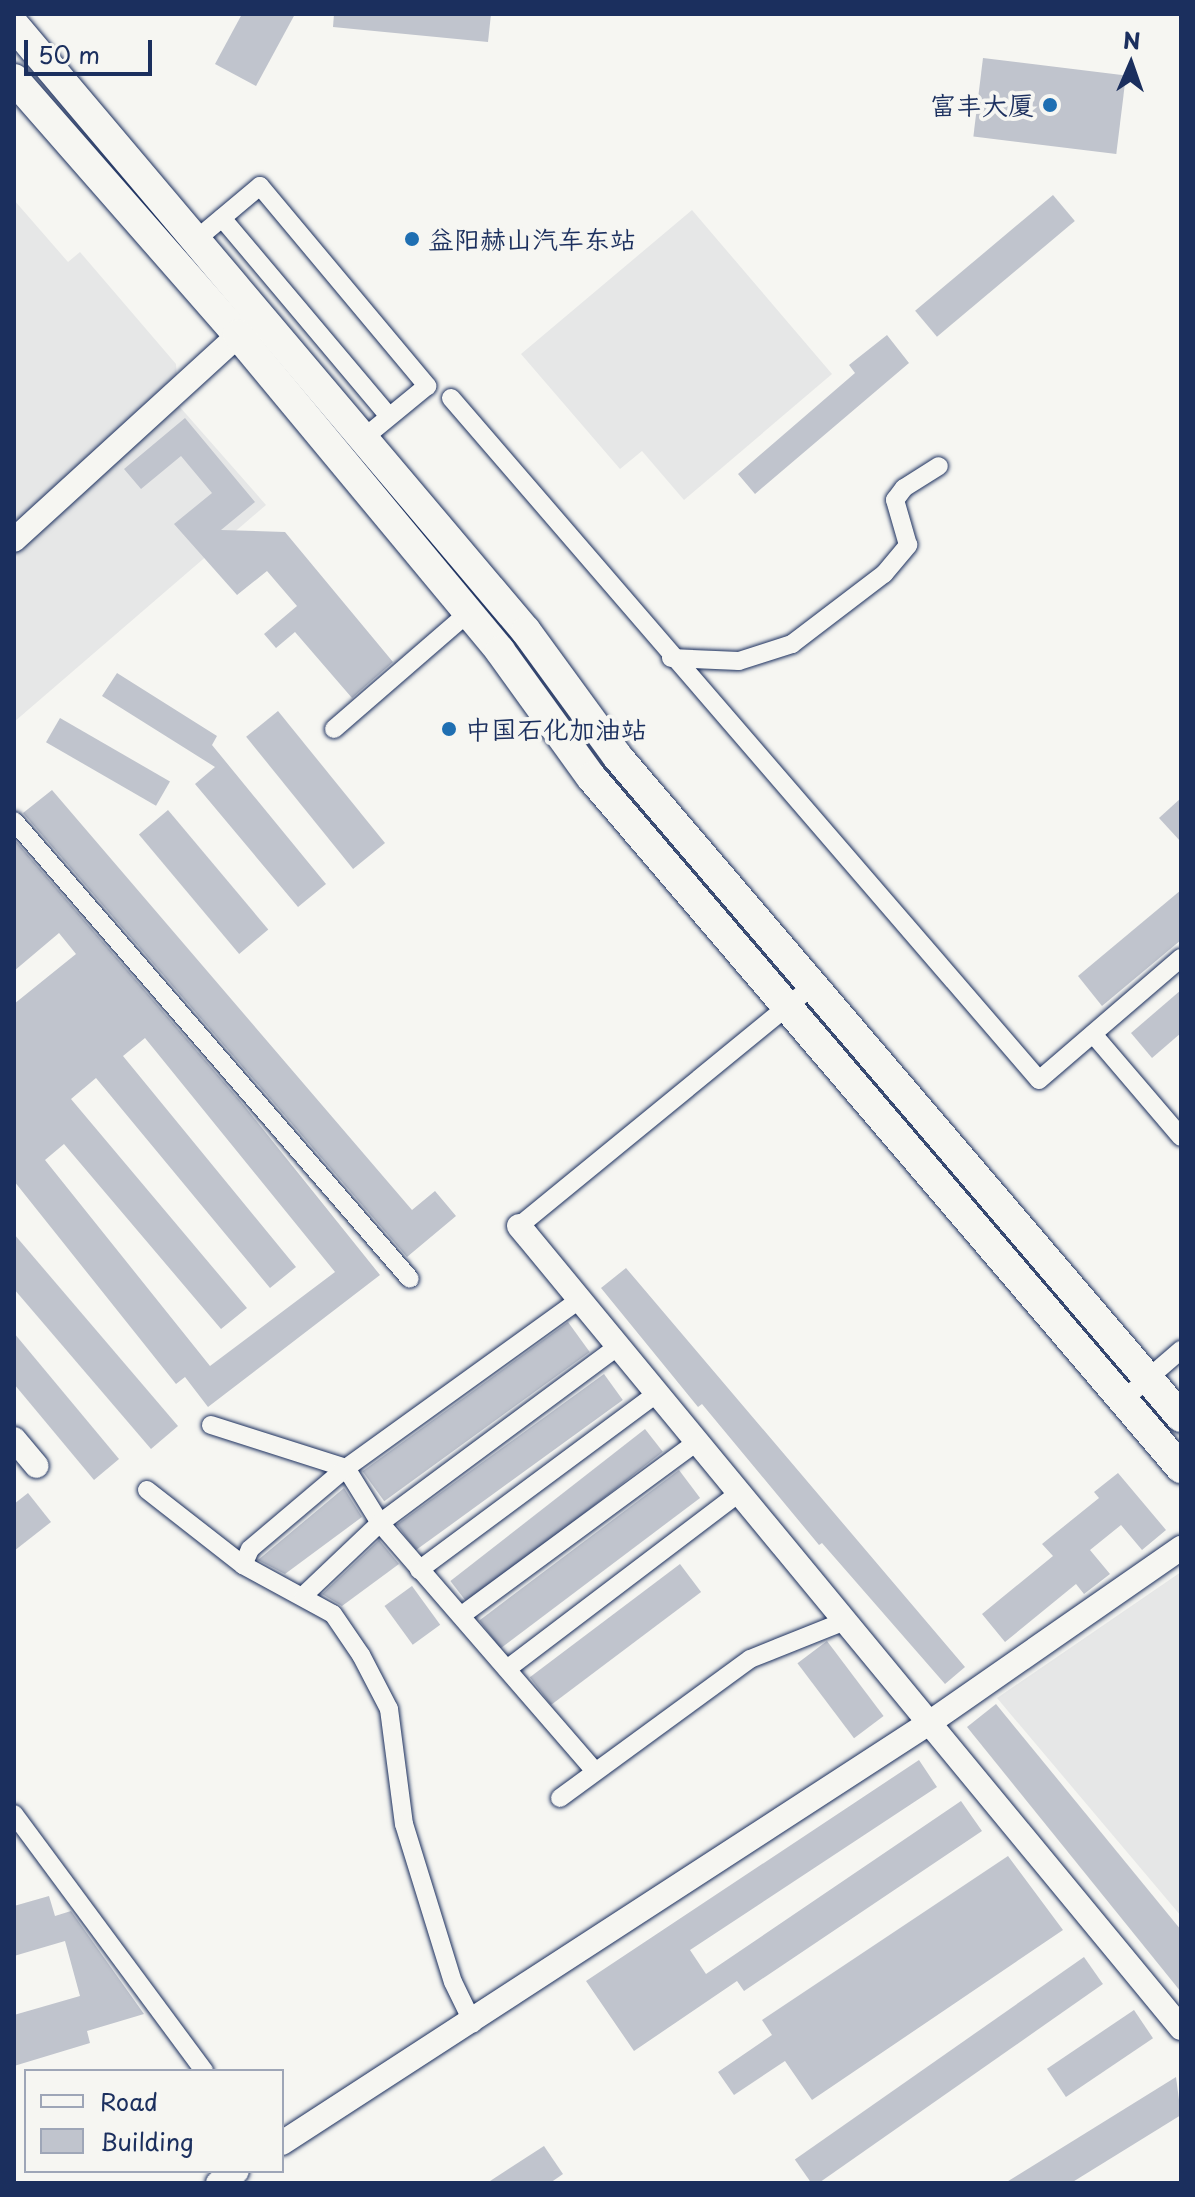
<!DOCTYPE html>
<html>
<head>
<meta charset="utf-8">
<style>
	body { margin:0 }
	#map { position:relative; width:1195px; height:2197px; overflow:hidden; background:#f6f6f2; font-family:"Playpen Sans","LXGW WenKai TC",sans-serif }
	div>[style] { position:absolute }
	.built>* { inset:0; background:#e6e7e7 }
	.building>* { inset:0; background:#c0c4cd; transform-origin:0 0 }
	.roads { filter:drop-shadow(0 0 2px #1b2f5e) drop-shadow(0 0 2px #1b2f5e) }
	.minor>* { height:18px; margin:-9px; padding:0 9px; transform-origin:9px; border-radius:9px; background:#f6f6f2 }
	.tertiary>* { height:24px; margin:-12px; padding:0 12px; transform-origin:12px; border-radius:12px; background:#f6f6f2 }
	.primary>* { height:30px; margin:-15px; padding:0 15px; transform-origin:15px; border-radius:15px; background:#f6f6f2 }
	.dots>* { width:22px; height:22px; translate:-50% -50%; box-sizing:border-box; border:4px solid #f6f6f2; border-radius:50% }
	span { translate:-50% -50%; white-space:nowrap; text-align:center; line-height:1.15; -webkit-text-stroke:8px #f6f6f2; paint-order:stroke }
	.poi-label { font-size:26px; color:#1b2f5e }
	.right { translate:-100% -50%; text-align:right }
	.left { translate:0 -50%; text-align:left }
	.frame { position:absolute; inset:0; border:16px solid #1b2f5e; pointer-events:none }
	.legend { position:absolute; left:24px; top:2069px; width:260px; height:104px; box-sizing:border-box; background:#f6f6f2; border:2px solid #9ea6b7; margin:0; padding:10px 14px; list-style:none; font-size:24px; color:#1b2f5e }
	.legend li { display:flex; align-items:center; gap:16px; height:40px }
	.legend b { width:40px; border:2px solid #9ea6b7 }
	.north { position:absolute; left:1091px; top:24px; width:80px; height:80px; -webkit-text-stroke:6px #f6f6f2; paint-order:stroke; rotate:2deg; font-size:22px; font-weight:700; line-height:32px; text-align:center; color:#1b2f5e }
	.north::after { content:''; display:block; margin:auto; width:28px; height:36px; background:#1b2f5e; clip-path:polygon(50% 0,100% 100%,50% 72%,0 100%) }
	.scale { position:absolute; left:24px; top:40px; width:128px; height:36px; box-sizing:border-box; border:4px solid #1b2f5e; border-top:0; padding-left:10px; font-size:24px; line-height:28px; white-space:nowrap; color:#1b2f5e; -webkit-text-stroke:6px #f6f6f2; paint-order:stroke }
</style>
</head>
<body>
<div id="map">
	<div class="built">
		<i style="clip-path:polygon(14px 200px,68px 262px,80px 252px,176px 364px,179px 406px,266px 505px,14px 722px)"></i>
		<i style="clip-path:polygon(692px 210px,832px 374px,684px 500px,642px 451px,620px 469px,521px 354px)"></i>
		<i style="clip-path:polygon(1181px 1572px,1181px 1916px,997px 1698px)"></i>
	</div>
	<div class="building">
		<i style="clip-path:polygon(242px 14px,295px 14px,256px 86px,215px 64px)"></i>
		<i style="clip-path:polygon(334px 14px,491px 14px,488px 42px,333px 27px)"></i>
		<i style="left:983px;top:58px;width:144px;height:79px;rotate:7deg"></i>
		<i style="left:1053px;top:195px;width:34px;height:180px;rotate:50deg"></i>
		<i style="clip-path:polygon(887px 335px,909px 363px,755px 494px,738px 474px,855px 373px,849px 365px)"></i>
		<i style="clip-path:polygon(185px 418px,255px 502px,221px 530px,285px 532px,393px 662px,352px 698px,295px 632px,276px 648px,264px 634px,297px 606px,267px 571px,237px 595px,174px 524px,212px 493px,181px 456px,141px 489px,124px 469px)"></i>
		<i style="clip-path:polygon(117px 673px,217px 736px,212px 745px,326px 884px,298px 907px,195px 784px,215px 767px,102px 696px)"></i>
		<i style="left:278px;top:711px;width:170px;height:41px;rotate:51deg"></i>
		<i style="left:60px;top:718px;width:127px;height:28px;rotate:30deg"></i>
		<i style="clip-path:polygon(52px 790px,412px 1210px,435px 1191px,456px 1216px,407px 1257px,23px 813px)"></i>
		<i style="clip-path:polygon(1181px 798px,1181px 842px,1159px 818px)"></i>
		<i style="left:168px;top:810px;width:156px;height:38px;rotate:50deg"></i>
		<i style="clip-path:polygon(evenodd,14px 839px,242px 1103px,380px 1275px,208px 1407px,185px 1377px,176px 1384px,14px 1181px,14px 1004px,76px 954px,59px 933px,14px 971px,14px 839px,145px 1038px,335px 1272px,210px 1366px,45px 1160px,64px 1144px,221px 1329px,247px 1308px,71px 1099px,96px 1078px,270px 1288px,296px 1267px,123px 1056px,145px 1038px)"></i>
		<i style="clip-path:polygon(1181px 890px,1181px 940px,1102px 1006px,1078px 976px)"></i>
		<i style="clip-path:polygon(1181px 990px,1181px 1033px,1152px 1058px,1131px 1033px)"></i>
		<i style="clip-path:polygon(14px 1234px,178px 1426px,151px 1449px,14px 1289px)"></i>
		<i style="clip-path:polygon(626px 1268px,965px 1667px,945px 1684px,822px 1543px,819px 1545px,702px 1404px,698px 1407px,601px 1288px)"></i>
		<i style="left:568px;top:1322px;width:37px;height:254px;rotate:54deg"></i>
		<i style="clip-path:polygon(14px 1333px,119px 1459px,94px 1480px,14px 1384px)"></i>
		<i style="left:604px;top:1374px;width:32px;height:256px;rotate:54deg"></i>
		<i style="left:645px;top:1429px;width:29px;height:247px;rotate:52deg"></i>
		<i style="left:679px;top:1470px;width:35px;height:250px;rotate:53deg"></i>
		<i style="clip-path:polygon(1118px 1473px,1166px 1530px,1142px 1550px,1121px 1525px,1090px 1550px,1110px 1574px,1084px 1594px,1076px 1584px,1005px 1642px,982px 1614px,1053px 1556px,1042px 1544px,1099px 1498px,1094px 1492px)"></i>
		<i style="clip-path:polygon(344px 1488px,362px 1517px,285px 1574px,258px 1560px)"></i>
		<i style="clip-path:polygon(28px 1493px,51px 1522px,14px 1551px,14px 1504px)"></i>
		<i style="clip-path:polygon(379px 1540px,399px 1564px,342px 1606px,322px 1594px)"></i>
		<i style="left:680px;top:1564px;width:35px;height:188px;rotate:53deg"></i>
		<i style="left:412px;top:1586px;width:48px;height:34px;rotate:54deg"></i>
		<i style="left:827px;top:1641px;width:94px;height:37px;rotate:53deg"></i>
		<i style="clip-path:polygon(996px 1704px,1181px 1930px,1181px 1992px,967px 1727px)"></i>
		<i style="clip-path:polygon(919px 1760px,937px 1787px,690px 1950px,706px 1974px,961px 1801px,982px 1831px,744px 1991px,737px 1981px,634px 2051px,586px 1981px)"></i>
		<i style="clip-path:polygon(1008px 1856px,1063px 1930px,812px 2100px,785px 2061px,734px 2095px,718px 2072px,772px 2035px,762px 2020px)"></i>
		<i style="clip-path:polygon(49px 1896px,55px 1916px,71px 1911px,144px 2014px,87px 2031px,90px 2043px,14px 2066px,14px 2015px,80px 1996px,65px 1941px,14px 1956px,14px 1906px)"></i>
		<i style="left:1084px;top:1957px;width:33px;height:353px;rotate:55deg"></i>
		<i style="left:1134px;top:2010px;width:34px;height:105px;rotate:56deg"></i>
		<i style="clip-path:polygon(1176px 2077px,1181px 2115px,1071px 2183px,1005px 2183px)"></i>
		<i style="clip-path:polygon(544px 2146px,563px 2174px,550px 2183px,487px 2183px)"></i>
	</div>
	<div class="roads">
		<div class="minor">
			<i style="left:222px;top:218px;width:259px;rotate:49.9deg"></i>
			<i style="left:198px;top:238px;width:81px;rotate:-40deg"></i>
			<i style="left:260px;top:186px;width:261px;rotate:50.1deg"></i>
			<i style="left:427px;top:386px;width:80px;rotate:140.6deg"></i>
			<i style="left:451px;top:398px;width:900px;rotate:49.23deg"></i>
			<i style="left:1039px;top:1080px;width:187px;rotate:-40.7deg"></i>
			<i style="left:671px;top:658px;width:68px;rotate:2.5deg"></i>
			<i style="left:739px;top:661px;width:56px;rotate:-17.8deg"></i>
			<i style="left:792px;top:644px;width:116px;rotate:-37.3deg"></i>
			<i style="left:884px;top:574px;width:38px;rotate:-50deg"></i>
			<i style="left:908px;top:545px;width:47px;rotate:-106.1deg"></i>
			<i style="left:895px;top:500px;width:15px;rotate:-53deg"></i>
			<i style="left:904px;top:488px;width:41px;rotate:-32.2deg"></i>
			<i style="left:334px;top:729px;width:177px;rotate:-40.9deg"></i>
			<i style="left:14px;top:821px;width:605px;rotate:49.15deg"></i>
			<i style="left:1093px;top:1034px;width:135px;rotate:49.5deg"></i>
			<i style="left:519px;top:1226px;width:379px;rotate:-39.3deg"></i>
			<i style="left:1123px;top:1400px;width:77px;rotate:-40.8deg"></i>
			<i style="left:211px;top:1425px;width:142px;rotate:17.7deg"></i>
			<i style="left:346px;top:1468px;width:65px;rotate:58.3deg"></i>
			<i style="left:380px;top:1523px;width:325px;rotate:49.1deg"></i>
			<i style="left:147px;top:1490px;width:122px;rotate:38deg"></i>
			<i style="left:243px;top:1565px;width:102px;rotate:28.6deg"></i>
			<i style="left:333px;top:1614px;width:50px;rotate:55.7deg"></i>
			<i style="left:361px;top:1655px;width:61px;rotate:62.6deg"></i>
			<i style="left:389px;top:1709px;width:116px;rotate:82.6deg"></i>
			<i style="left:404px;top:1824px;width:165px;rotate:72.8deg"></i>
			<i style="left:453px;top:1982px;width:46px;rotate:64deg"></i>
			<i style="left:243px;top:1565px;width:17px;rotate:-66deg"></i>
			<i style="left:250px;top:1549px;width:126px;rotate:-40.2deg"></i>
			<i style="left:346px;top:1468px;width:289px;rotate:-35.8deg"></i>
			<i style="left:419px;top:1570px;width:297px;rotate:-36.6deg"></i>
			<i style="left:304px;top:1595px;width:105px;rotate:-43.5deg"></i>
			<i style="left:380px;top:1523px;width:297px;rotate:-36.6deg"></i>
			<i style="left:462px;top:1615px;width:292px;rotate:-36.4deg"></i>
			<i style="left:507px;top:1669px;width:291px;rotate:-37.2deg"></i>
			<i style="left:560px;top:1798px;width:235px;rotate:-36.2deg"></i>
			<i style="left:750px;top:1659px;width:102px;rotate:-21.8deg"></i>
			<i style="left:14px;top:1814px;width:320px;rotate:53.5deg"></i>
		</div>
		<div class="tertiary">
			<i style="left:14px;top:540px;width:322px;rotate:-42.4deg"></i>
			<i style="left:519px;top:1226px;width:1040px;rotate:50.46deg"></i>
			<i style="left:14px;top:1439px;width:35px;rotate:50deg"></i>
			<i style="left:282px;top:2143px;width:771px;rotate:-32.99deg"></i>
			<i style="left:929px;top:1723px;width:307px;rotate:-34.8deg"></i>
			<i style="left:218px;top:2183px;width:22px;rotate:-32deg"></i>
		</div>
		<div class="primary">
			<i style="left:14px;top:25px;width:793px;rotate:49.81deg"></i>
			<i style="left:526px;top:631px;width:155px;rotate:53.9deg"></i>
			<i style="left:617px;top:756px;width:869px;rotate:49.53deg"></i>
			<i style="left:14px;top:79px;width:340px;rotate:48.8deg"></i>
			<i style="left:238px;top:335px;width:410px;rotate:50.3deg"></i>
			<i style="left:500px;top:651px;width:155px;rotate:54.2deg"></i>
			<i style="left:591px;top:777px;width:909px;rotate:49.51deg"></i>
		</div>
	</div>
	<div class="dots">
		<i style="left:1050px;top:105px;background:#1f6fb2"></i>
		<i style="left:412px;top:239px;background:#1f6fb2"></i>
		<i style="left:449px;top:729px;background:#1f6fb2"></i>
	</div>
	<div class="poi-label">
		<span class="right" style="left:1034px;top:105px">富丰大厦</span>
		<span class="left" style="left:428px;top:239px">益阳赫山汽车东站</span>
		<span class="left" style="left:465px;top:729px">中国石化加油站</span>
	</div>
	<div class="frame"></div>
	<ul class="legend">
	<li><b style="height:10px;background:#f6f6f2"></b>Road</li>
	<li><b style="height:22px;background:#c0c4cd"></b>Building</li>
	</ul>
	<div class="north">N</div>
	<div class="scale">50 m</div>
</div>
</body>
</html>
